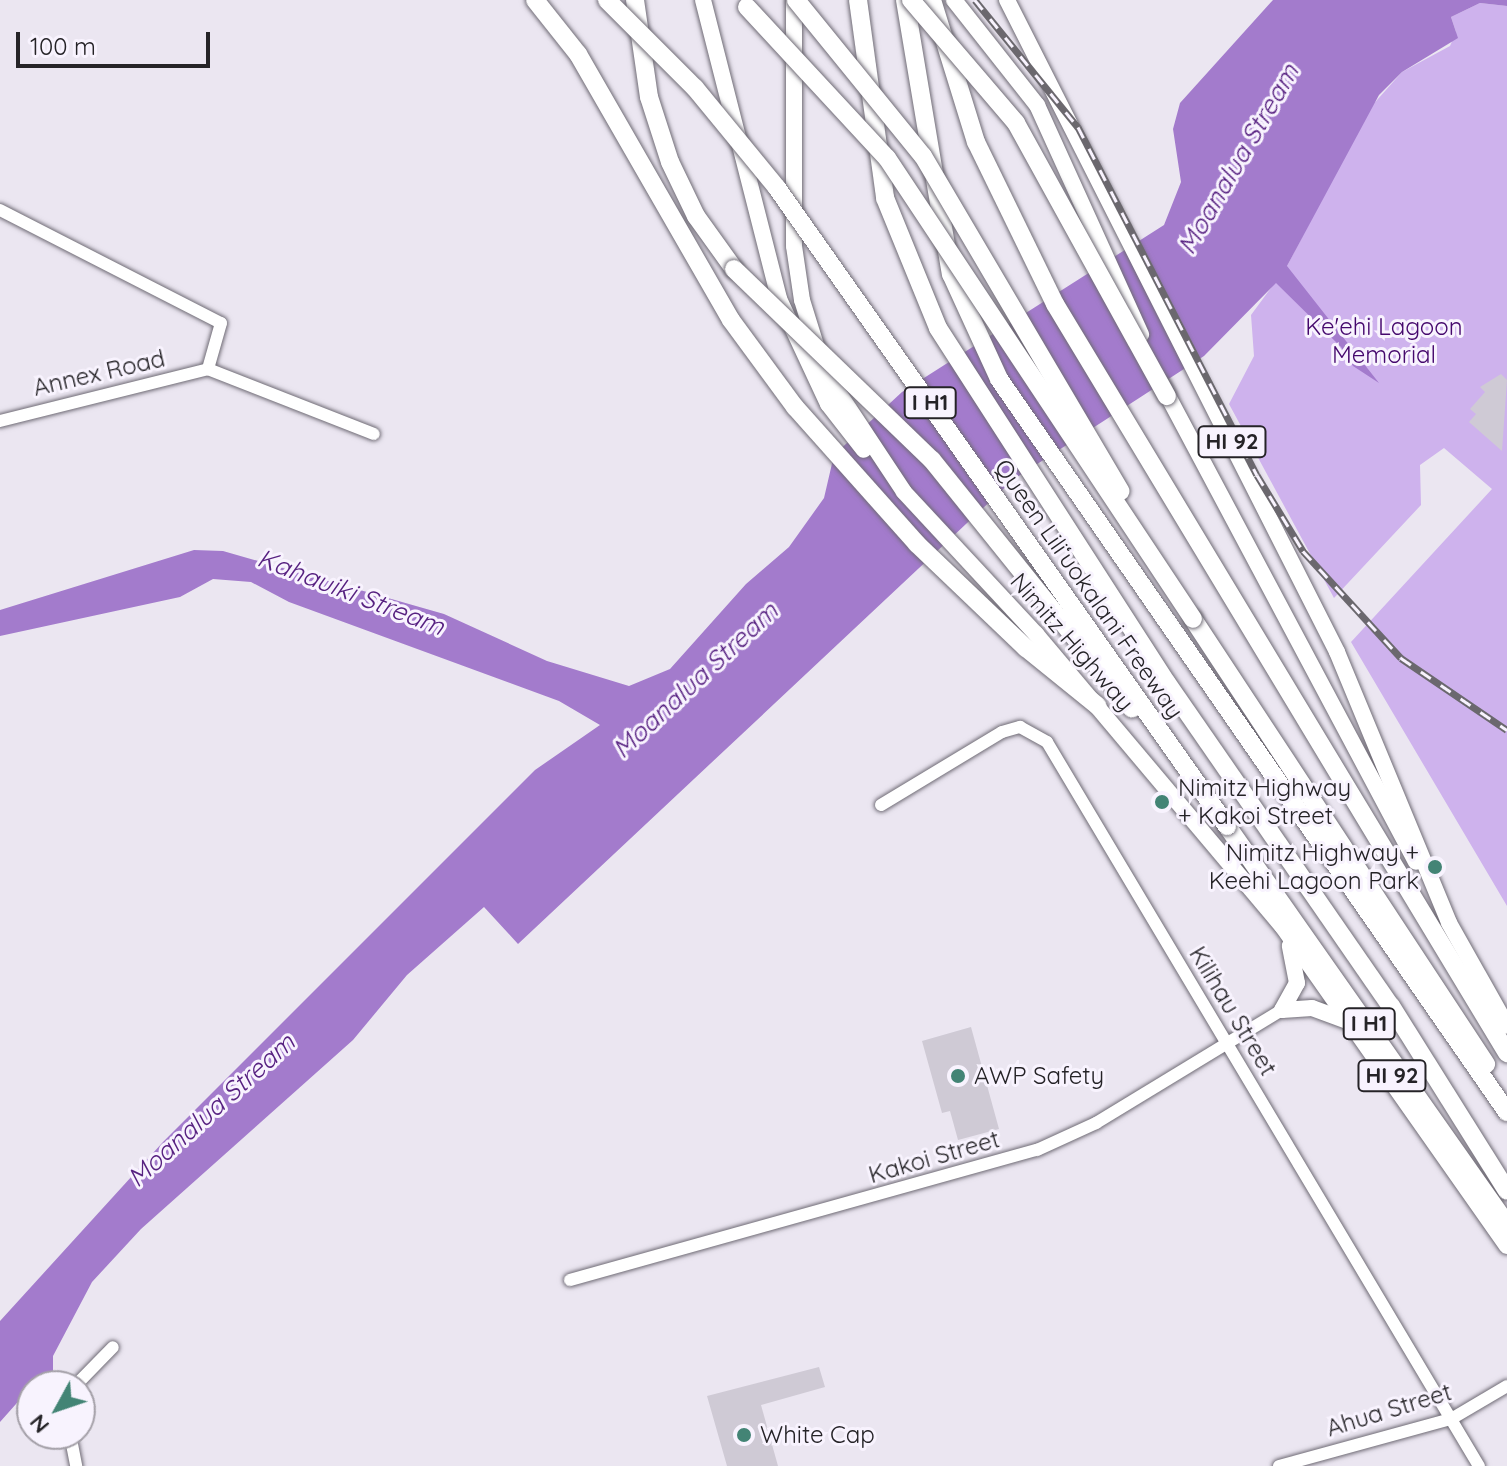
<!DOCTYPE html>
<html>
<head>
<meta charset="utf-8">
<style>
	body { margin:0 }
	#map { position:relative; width:1507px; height:1466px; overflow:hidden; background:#ebe6f1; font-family:Quicksand,sans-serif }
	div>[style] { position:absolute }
	.green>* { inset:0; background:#ceb2ed }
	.water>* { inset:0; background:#a37bcc }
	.building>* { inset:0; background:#cfcad5 }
	.roads { filter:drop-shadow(0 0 2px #6f6b75) drop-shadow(0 0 2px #6f6b75) }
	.minor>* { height:12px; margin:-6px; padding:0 6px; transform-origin:6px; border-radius:6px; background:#fff }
	.major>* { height:16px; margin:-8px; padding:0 8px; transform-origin:8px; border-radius:8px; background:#fff }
	.highway>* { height:18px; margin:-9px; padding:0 9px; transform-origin:9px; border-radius:9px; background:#fff }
	.rail>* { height:7px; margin-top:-3.5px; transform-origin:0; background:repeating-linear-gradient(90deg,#f8f3fe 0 12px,#6b686e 0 24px); box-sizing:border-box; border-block:2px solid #6b686e }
	.bridges { filter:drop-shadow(0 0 2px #6f6b75) drop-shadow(0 0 2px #6f6b75) }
	.highway-bridge>* { height:18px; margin:-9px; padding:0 9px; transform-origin:9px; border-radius:9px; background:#fff }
	.dots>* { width:22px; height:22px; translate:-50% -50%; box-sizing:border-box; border:4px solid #f8f3fe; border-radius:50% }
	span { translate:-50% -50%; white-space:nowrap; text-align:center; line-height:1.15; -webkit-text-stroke:6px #f8f3fe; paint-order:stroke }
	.shield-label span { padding:2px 6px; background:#f8f3fe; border:2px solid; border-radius:6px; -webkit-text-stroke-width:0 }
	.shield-label { font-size:22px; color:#252327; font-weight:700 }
	.park-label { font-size:24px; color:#45086d }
	.street-label { font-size:24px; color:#252327 }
	.poi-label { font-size:24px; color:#252327 }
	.left { translate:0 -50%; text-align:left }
	.right { translate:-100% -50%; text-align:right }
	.water-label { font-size:26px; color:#572181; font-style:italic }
	.north { position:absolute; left:16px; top:1370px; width:80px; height:80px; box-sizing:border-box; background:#f8f3fe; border:2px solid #a4a0a8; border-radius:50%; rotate:230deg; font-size:22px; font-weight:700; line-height:32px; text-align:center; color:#252327 }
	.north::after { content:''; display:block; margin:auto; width:28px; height:36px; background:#438475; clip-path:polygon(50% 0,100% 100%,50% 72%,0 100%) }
	.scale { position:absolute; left:16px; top:32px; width:194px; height:36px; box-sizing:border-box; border:4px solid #252327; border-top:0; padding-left:10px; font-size:24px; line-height:28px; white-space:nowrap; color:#252327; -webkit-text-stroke:6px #f8f3fe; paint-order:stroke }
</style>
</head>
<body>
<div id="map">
	<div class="green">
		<i style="clip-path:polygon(1480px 3px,1507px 6px,1507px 906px,1351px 642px,1492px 489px,1444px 448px,1420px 465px,1421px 505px,1334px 598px,1229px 404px,1254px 356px,1251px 315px,1287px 266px,1369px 109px,1402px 72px,1450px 46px,1456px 32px,1451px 17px)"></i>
	</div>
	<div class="water">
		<i style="clip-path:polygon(1273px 0,1507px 0,1507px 6px,1480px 3px,1451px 17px,1458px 38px,1402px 72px,1379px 95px,1287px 266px,1379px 383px,1353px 366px,1341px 347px,1276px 283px,1204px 356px,1014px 479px,518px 944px,484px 907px,407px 975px,353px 1040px,141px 1229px,92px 1282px,53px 1356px,53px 1386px,32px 1386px,0 1422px,0 1321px,163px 1142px,535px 770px,600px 725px,559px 701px,289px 602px,251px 582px,213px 579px,180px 597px,0 636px,0 610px,194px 550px,223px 551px,444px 614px,547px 661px,629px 686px,670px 669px,746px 584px,789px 547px,824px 498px,834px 455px,902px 392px,1164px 225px,1181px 182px,1173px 129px,1180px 103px)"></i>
	</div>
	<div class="building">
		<i style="clip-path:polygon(1501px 374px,1507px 380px,1502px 451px,1469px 422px,1476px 414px,1470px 409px,1485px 392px,1480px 387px)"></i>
		<i style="clip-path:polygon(971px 1027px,999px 1129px,958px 1140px,950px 1111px,942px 1113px,922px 1041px)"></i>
		<i style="clip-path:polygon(819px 1367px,825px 1387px,761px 1405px,778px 1466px,727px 1466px,707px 1396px)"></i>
	</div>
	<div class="roads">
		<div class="minor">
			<i style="left:0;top:210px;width:248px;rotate:27.1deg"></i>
			<i style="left:221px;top:323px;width:48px;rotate:105.8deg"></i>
			<i style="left:0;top:421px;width:214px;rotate:-14deg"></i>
			<i style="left:208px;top:369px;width:178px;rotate:21.4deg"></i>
			<i style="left:881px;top:805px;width:141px;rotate:-31.1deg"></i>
			<i style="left:1002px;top:732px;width:19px;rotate:-16deg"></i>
			<i style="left:1020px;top:727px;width:31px;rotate:29deg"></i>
			<i style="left:1047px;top:742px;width:843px;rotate:59.18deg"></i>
			<i style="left:570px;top:1280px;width:485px;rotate:-15.6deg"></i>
			<i style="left:1037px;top:1150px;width:65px;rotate:-24.6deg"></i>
			<i style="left:1096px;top:1123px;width:218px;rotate:-31.3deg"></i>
			<i style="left:75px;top:1386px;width:54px;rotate:-45.7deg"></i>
			<i style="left:70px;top:1434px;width:33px;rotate:79deg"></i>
			<i style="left:1279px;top:1466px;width:178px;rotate:-15.3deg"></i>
			<i style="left:1451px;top:1419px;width:65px;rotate:-30.5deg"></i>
		</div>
		<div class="major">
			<i style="left:703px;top:0;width:309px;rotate:75.7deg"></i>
			<i style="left:779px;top:299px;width:116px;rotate:65deg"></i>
			<i style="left:828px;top:404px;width:58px;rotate:52deg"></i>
			<i style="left:794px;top:0;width:246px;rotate:90deg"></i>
			<i style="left:794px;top:246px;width:55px;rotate:81.6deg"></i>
			<i style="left:802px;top:300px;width:74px;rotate:72.8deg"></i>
			<i style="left:824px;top:371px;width:145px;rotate:56.5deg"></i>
			<i style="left:904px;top:492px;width:194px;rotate:47.1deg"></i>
			<i style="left:1036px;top:634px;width:382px;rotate:49.9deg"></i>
			<i style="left:1282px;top:926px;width:391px;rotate:54.9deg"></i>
			<i style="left:954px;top:0;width:134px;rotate:51.7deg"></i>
			<i style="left:1037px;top:105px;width:252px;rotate:65.6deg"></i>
			<i style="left:1007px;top:0;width:731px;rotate:63.15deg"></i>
			<i style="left:1337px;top:652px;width:293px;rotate:67.5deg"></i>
			<i style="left:1449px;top:923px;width:118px;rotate:60.6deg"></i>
			<i style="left:1162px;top:385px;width:540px;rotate:61.96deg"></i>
			<i style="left:1282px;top:1010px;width:31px;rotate:-61deg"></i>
			<i style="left:1297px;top:983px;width:38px;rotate:-101deg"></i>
			<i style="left:1282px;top:1010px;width:30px;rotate:-4deg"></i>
			<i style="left:1312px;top:1008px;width:44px;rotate:20.1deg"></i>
		</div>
		<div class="highway">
			<i style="left:535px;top:0;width:69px;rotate:51.5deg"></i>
			<i style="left:578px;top:54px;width:307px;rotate:60.1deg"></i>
			<i style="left:731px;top:320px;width:108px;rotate:53.7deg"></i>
			<i style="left:795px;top:407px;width:183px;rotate:48.3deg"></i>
			<i style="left:917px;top:544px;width:151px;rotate:43.7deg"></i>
			<i style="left:1026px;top:648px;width:92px;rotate:38.9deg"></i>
			<i style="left:635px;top:0;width:98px;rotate:81.8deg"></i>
			<i style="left:649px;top:97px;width:68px;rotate:72.1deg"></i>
			<i style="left:670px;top:162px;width:60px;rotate:64.3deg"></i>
			<i style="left:696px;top:216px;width:65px;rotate:54.4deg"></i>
			<i style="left:858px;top:0;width:200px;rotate:82.2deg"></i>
			<i style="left:885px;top:198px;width:140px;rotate:67.8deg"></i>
			<i style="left:938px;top:328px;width:422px;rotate:57.2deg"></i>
			<i style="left:1167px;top:683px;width:393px;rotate:55.3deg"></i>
			<i style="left:1391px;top:1006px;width:218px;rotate:57.9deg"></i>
			<i style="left:905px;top:0;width:278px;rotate:80.5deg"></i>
			<i style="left:951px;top:274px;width:115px;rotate:65.4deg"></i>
			<i style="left:999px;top:379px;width:892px;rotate:55.28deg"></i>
			<i style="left:932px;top:0;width:149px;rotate:72.8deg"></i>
			<i style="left:976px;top:142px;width:180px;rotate:64deg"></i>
			<i style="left:1055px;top:304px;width:875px;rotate:58.89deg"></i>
			<i style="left:1193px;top:619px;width:533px;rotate:56.64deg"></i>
			<i style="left:1227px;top:826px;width:487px;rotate:54.9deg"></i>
		</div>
	</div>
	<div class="rail">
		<i style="left:975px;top:0;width:164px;rotate:51deg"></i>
		<i style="left:1078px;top:127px;width:391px;rotate:62.8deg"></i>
		<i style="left:1257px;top:475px;width:89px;rotate:58.8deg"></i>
		<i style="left:1303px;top:551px;width:145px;rotate:47.5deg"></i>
		<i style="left:1401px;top:658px;width:128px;rotate:34.2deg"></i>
	</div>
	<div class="bridges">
		<div class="highway-bridge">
			<i style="left:607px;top:0;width:124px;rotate:45deg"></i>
			<i style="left:695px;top:88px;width:129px;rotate:50.6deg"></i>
			<i style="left:777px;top:188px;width:781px;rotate:54.8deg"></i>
			<i style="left:796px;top:0;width:201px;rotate:50.9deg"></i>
			<i style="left:923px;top:156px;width:389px;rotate:59.5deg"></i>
			<i style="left:911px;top:0;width:162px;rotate:49.5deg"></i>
			<i style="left:1016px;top:123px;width:312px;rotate:61.1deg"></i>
			<i style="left:747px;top:7px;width:206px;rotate:47.2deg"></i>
			<i style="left:887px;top:158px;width:553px;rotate:56.42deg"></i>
			<i style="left:734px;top:269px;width:275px;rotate:44deg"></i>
			<i style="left:932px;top:460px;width:319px;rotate:51.2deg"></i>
		</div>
	</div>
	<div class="dots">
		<i style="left:1162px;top:802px;background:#438475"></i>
		<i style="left:1435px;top:867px;background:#438475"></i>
		<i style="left:958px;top:1076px;background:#438475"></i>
		<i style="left:744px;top:1435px;background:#438475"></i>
	</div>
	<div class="shield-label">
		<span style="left:930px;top:403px">I H1</span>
		<span style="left:1232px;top:442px">HI 92</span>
		<span style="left:1369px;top:1024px">I H1</span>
		<span style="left:1392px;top:1076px">HI 92</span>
	</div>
	<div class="park-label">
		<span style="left:1384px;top:341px">Ke'ehi Lagoon<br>Memorial</span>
	</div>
	<div class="street-label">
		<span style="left:99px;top:373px;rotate:-13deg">Annex Road</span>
		<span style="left:1089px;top:589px;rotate:55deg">Queen Liliʻuokalani Freeway</span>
		<span style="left:1072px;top:642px;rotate:49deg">Nimitz Highway</span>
		<span style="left:1233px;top:1011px;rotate:59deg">Kilihau Street</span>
		<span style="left:934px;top:1157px;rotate:-16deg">Kakoi Street</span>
		<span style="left:1389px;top:1410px;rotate:-17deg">Ahua Street</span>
	</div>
	<div class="poi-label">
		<span class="left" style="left:1178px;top:802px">Nimitz Highway<br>+ Kakoi Street</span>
		<span class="right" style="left:1419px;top:867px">Nimitz Highway +<br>Keehi Lagoon Park</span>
		<span class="left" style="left:974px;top:1076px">AWP Safety</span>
		<span class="left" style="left:760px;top:1435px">White Cap</span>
	</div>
	<div class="water-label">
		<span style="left:1238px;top:159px;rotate:-60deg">Moanalua Stream</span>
		<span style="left:351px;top:592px;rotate:21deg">Kahauiki Stream</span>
		<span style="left:695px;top:680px;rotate:-43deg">Moanalua Stream</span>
		<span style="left:211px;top:1110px;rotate:-42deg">Moanalua Stream</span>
	</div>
	<div class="north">N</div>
	<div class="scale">100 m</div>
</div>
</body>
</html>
